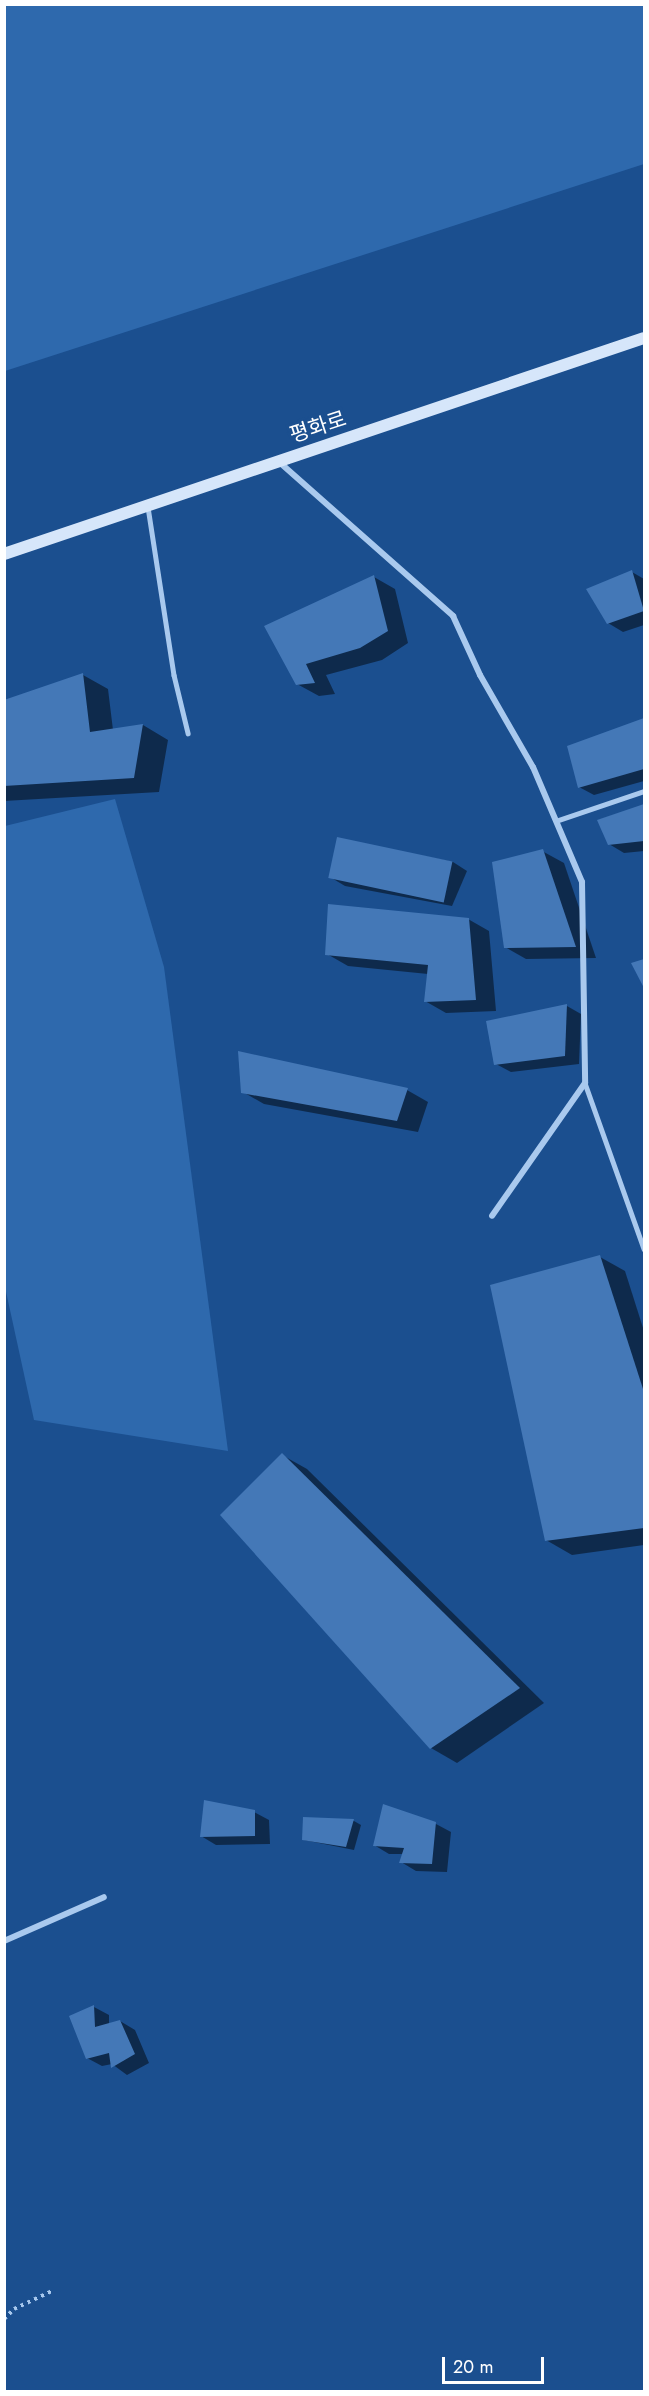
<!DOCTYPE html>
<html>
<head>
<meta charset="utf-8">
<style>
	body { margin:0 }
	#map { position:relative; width:649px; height:2396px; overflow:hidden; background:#1b4f8f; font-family:Jost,"Noto Sans KR",sans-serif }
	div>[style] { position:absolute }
	.green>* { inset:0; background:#2e69ad }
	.shadow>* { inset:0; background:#0007 }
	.building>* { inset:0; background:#4478b7; transform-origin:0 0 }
	.path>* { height:4px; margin-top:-2px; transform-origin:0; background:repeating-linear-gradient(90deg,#a9c9ee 0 3px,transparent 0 7.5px) }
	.lane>* { height:4.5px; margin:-2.25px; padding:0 2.25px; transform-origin:2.25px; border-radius:2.25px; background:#a9c9ee }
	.street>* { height:6px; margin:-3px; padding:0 3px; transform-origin:3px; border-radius:3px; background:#a9c9ee }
	.secondary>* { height:12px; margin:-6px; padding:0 6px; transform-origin:6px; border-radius:6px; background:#d6e6fa }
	span { translate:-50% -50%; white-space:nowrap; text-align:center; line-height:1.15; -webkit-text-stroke:6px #1b4f8f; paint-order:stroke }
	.street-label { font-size:21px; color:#fff }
	.frame { position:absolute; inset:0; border:6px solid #fff; pointer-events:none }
	.scale { position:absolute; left:442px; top:2357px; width:102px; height:27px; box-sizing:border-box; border:3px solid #fff; border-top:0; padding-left:8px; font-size:18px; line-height:21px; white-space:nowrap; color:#fff; -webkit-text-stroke:4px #1b4f8f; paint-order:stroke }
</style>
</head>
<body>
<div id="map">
	<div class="green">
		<i style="clip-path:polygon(4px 5px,644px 5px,644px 164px,5px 371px)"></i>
		<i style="clip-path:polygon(115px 799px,164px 967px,228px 1451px,34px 1420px,5px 1287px,5px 826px)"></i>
	</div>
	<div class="shadow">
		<i style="clip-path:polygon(632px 572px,644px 579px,644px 625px,623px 632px,608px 623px)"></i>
		<i style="clip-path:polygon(374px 577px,395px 589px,408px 643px,382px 660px,326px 675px,335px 694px,319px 696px,297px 684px,266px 626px)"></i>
		<i style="clip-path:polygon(83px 675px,108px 689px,113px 730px,143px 725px,168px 740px,159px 792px,4px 801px,4px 701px)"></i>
		<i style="clip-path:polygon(644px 720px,644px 781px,594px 795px,579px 787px,569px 747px)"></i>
		<i style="clip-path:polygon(644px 805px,644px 851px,624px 853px,609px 844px,599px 820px)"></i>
		<i style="clip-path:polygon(339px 839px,453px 862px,467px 871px,452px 906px,345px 886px,330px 877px)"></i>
		<i style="clip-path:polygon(542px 851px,564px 863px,596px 958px,526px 959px,505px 947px)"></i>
		<i style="clip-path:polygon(468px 919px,489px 931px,496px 1011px,446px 1013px,425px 1001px,428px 974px,348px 966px,327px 954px)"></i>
		<i style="clip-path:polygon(567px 1006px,581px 1014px,579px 1064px,511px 1072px,496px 1064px)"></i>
		<i style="clip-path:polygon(407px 1090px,428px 1102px,418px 1132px,264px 1104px,243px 1092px)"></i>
		<i style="clip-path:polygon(600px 1257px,625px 1271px,644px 1331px,644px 1545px,572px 1555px,546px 1540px)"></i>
		<i style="clip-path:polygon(282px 1455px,307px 1469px,544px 1703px,457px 1763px,431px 1748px)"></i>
		<i style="clip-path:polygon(254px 1812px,269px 1820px,270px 1844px,216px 1845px,201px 1836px)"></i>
		<i style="clip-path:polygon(305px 1818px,354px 1821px,361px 1825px,354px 1850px,304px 1840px)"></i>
		<i style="clip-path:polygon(436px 1824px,451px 1832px,447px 1872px,416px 1871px,401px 1862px,403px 1854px,389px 1854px,374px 1845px)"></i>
		<i style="clip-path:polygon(94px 2007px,109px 2015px,109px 2024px,120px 2021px,135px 2030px,149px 2063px,127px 2075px,112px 2064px,102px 2066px,87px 2058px)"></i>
	</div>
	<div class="building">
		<i style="clip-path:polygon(632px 570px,644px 611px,607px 624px,586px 589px)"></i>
		<i style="clip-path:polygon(374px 575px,388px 631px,360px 648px,306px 664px,315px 683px,296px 685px,264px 626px)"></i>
		<i style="clip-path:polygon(83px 673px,90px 732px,143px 724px,134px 778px,4px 786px,4px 700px)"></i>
		<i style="clip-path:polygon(644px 718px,644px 769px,578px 788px,567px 746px)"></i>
		<i style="clip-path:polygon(644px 804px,644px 841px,608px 845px,597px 820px)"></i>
		<i style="left:337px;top:837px;width:118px;height:42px;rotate:12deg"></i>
		<i style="clip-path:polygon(543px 849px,576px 947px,504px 948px,492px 862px)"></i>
		<i style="clip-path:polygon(328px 904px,469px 918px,476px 1000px,424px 1002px,428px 965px,325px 955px)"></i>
		<i style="clip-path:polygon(644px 959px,644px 988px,631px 963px)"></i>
		<i style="clip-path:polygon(567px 1004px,565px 1056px,494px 1065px,486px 1021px)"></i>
		<i style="clip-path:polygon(238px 1051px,408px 1088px,397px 1121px,241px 1093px)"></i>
		<i style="clip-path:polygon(600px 1255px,644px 1392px,644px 1528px,545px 1541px,490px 1285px)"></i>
		<i style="clip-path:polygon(282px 1453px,520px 1688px,430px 1749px,220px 1515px)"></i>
		<i style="clip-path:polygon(204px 1800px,255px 1810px,255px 1836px,200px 1837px)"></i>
		<i style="clip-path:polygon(383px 1804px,436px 1822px,432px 1864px,399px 1863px,404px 1848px,373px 1846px)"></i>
		<i style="clip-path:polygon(303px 1817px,354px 1819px,346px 1847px,302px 1840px)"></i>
		<i style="clip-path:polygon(94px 2005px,95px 2027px,120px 2020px,135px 2054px,111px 2068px,109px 2053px,86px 2059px,69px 2016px)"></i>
	</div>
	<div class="path">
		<i style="left:4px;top:2319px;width:14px;rotate:-45deg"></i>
		<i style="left:14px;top:2309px;width:42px;rotate:-25.3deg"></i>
	</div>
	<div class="lane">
		<i style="left:148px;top:507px;width:170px;rotate:81.2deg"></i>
		<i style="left:174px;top:675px;width:60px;rotate:76.4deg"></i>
		<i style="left:556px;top:821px;width:93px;rotate:-18.8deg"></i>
		<i style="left:585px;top:1083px;width:176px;rotate:70.4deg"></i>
	</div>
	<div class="street">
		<i style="left:278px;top:461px;width:234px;rotate:41.5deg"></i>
		<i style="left:453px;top:616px;width:65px;rotate:65.4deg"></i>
		<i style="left:480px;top:675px;width:106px;rotate:60.1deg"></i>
		<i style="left:533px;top:767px;width:125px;rotate:66.9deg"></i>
		<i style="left:582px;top:882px;width:201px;rotate:89.1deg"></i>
		<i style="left:585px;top:1083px;width:162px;rotate:125deg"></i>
		<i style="left:4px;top:1941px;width:109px;rotate:-23.7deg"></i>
	</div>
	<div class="secondary">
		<i style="left:4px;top:554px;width:675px;rotate:-18.65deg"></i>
	</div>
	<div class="street-label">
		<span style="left:318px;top:427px;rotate:-18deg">평화로</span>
	</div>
	<div class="frame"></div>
	<div class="scale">20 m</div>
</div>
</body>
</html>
